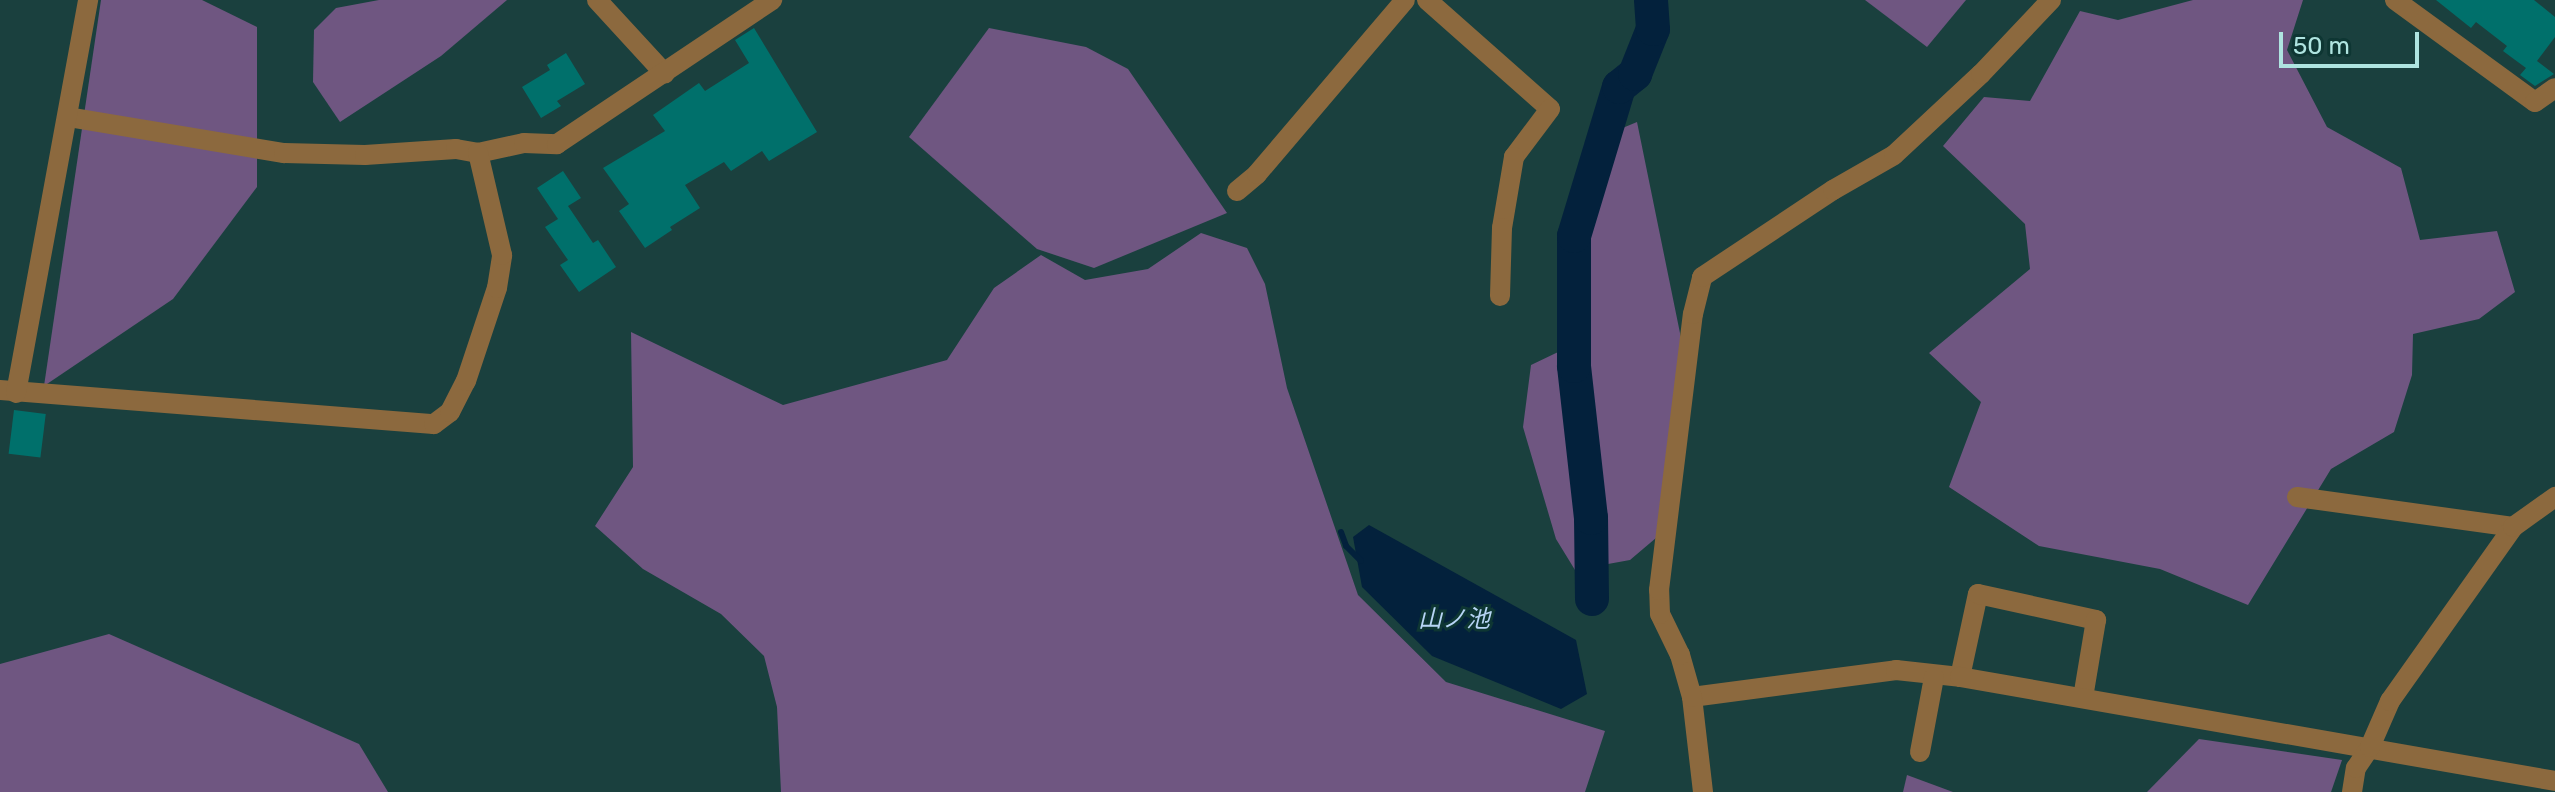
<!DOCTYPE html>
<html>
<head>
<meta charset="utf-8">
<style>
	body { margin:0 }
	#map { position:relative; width:2555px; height:792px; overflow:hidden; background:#1a403e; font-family:Rubik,"Noto Sans JP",sans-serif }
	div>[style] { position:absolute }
	.green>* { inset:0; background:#6f5681 }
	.water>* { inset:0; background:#03213c }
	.stream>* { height:6px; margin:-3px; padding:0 3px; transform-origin:3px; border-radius:3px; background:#03213c }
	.river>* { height:34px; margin:-17px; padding:0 17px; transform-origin:17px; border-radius:17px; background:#03213c }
	.building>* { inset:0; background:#00706b; transform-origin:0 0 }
	.minor>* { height:20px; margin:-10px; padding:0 10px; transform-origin:10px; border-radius:10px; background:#8c693e }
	span { translate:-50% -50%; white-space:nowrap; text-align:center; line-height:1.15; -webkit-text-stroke:6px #0e3633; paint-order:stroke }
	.water-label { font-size:24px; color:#b7d5f5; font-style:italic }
	.scale { position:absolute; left:2279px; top:32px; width:140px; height:36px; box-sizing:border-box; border:4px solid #afe4e0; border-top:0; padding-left:10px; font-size:24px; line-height:28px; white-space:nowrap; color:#afe4e0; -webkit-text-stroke:6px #0e3633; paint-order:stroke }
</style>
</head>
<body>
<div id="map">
	<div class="green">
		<i style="clip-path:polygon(101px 0,202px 0,257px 27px,257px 187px,173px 299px,44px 386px)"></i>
		<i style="clip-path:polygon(379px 0,507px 0,441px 56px,340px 122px,313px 82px,314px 30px,336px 8px)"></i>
		<i style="clip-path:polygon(1865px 0,1966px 0,1927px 47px)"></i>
		<i style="clip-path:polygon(2193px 0,2303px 0,2287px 50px,2327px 127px,2401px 168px,2420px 240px,2497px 231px,2515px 292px,2479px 319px,2413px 334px,2412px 375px,2394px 432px,2331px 469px,2248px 605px,2160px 569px,2039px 546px,1949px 487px,1981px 402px,1929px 353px,2030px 269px,2025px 224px,1943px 146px,1984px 97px,2030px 101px,2080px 11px,2118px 20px)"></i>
		<i style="clip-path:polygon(989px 28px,1086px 47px,1128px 69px,1227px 213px,1094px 268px,1037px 249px,909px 137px)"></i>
		<i style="clip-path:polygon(1637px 122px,1680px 333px,1685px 438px,1676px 521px,1630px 560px,1575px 570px,1556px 539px,1523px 427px,1531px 365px,1579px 342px,1584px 144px)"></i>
		<i style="clip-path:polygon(1201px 233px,1247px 248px,1265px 284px,1287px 388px,1358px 595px,1446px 682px,1605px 731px,1585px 792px,781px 792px,777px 707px,764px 656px,721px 614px,643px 569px,595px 526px,633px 467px,631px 332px,783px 405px,947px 360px,994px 288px,1041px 255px,1085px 280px,1148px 269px)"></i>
		<i style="clip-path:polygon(109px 634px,359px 744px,388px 792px,0 792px,0 664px)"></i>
		<i style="clip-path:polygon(2199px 739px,2342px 760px,2331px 792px,2147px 792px)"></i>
		<i style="clip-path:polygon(1907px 775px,1953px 792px,1903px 792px)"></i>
	</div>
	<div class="water">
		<i style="clip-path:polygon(1369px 525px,1576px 640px,1587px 694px,1561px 709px,1432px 656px,1362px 587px,1353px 537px)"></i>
	</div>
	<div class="stream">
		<i style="left:1341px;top:532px;width:15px;rotate:70deg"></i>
		<i style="left:1346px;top:546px;width:21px;rotate:45deg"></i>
	</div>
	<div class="river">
		<i style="left:1592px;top:599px;width:81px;rotate:-90.7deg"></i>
		<i style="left:1591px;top:518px;width:153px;rotate:-96.4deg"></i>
		<i style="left:1574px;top:366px;width:130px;rotate:-90deg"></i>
		<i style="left:1574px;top:236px;width:156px;rotate:-73.2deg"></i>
		<i style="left:1619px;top:87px;width:21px;rotate:-39deg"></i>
		<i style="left:1635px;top:74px;width:48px;rotate:-68.2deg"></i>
		<i style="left:1653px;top:29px;width:29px;rotate:-94deg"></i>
	</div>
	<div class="building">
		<i style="clip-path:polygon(2436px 0,2534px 0,2555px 17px,2555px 37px,2537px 61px,2554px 74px,2535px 86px,2520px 75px,2526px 68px,2503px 51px,2507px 46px,2476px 22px,2471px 28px)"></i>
		<i style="clip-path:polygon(754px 28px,817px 132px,769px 161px,762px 151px,731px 171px,724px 162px,685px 185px,700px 208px,670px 227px,672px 230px,645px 248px,619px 211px,629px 204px,603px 168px,665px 131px,653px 115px,699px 83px,705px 91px,749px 63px,735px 40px)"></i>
		<i style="clip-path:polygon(566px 53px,585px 84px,557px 101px,561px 106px,541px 118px,522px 87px,550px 70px,547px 65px)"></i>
		<i style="clip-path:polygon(563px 171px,581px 198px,568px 206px,593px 243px,598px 240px,616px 267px,579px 292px,560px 265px,568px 260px,545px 227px,558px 219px,537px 188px)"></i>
		<i style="left:14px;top:410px;width:32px;height:44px;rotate:7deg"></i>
	</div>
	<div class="minor">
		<i style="left:597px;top:0;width:100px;rotate:47.4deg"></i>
		<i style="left:1427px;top:0;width:164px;rotate:41.5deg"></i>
		<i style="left:1550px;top:109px;width:60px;rotate:126.9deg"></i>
		<i style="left:1514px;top:157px;width:72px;rotate:99.6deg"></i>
		<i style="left:1502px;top:228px;width:68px;rotate:91.7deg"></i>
		<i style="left:2395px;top:0;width:173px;rotate:36.1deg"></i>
		<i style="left:2535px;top:102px;width:24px;rotate:-35deg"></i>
		<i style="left:68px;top:117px;width:219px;rotate:9.5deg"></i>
		<i style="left:284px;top:153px;width:81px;rotate:1.4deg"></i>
		<i style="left:365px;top:155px;width:91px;rotate:-3.8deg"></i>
		<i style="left:456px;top:149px;width:22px;rotate:10deg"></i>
		<i style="left:478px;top:153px;width:47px;rotate:-12.3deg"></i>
		<i style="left:524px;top:143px;width:33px;rotate:2deg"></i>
		<i style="left:557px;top:144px;width:259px;rotate:-33.8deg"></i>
		<i style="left:1237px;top:191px;width:26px;rotate:-40deg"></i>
		<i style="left:1257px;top:174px;width:228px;rotate:-49.6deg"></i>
		<i style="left:0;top:390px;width:435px;rotate:4.5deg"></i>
		<i style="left:434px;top:424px;width:20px;rotate:-37deg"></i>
		<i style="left:450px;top:412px;width:35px;rotate:-63deg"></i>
		<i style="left:466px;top:381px;width:98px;rotate:-71.6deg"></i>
		<i style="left:497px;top:288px;width:33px;rotate:-81deg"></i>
		<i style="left:502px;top:255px;width:105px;rotate:-103.2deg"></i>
		<i style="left:16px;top:393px;width:400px;rotate:-79.6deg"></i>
		<i style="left:2297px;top:497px;width:218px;rotate:7.9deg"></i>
		<i style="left:1960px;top:677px;width:85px;rotate:-77.8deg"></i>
		<i style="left:1978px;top:594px;width:121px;rotate:12.4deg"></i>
		<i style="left:2096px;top:620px;width:79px;rotate:99.5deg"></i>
		<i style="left:1692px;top:697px;width:206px;rotate:-7.5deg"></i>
		<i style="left:1896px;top:670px;width:64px;rotate:6.2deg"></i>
		<i style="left:1960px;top:677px;width:604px;rotate:9.91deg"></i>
		<i style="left:1920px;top:752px;width:76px;rotate:-79.4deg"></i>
		<i style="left:1703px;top:792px;width:96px;rotate:-96.6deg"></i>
		<i style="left:1692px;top:697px;width:44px;rotate:-105.9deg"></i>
		<i style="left:1680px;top:655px;width:46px;rotate:-116deg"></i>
		<i style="left:1660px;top:614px;width:24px;rotate:-92deg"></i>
		<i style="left:1659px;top:590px;width:278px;rotate:-83deg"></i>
		<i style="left:1693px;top:314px;width:38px;rotate:-76deg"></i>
		<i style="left:1702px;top:277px;width:157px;rotate:-33.6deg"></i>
		<i style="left:1833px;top:190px;width:70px;rotate:-29.8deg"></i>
		<i style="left:1894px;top:155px;width:119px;rotate:-43deg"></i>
		<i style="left:1981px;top:74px;width:102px;rotate:-46.6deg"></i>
		<i style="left:2352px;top:792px;width:24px;rotate:-81deg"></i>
		<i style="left:2356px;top:768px;width:25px;rotate:-56deg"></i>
		<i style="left:2370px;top:747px;width:50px;rotate:-66.5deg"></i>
		<i style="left:2390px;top:701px;width:213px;rotate:-54.7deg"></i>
		<i style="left:2513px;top:527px;width:52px;rotate:-35.5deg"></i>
	</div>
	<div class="water-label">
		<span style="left:1454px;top:620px">山ノ池</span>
	</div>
	<div class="scale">50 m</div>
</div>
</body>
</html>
